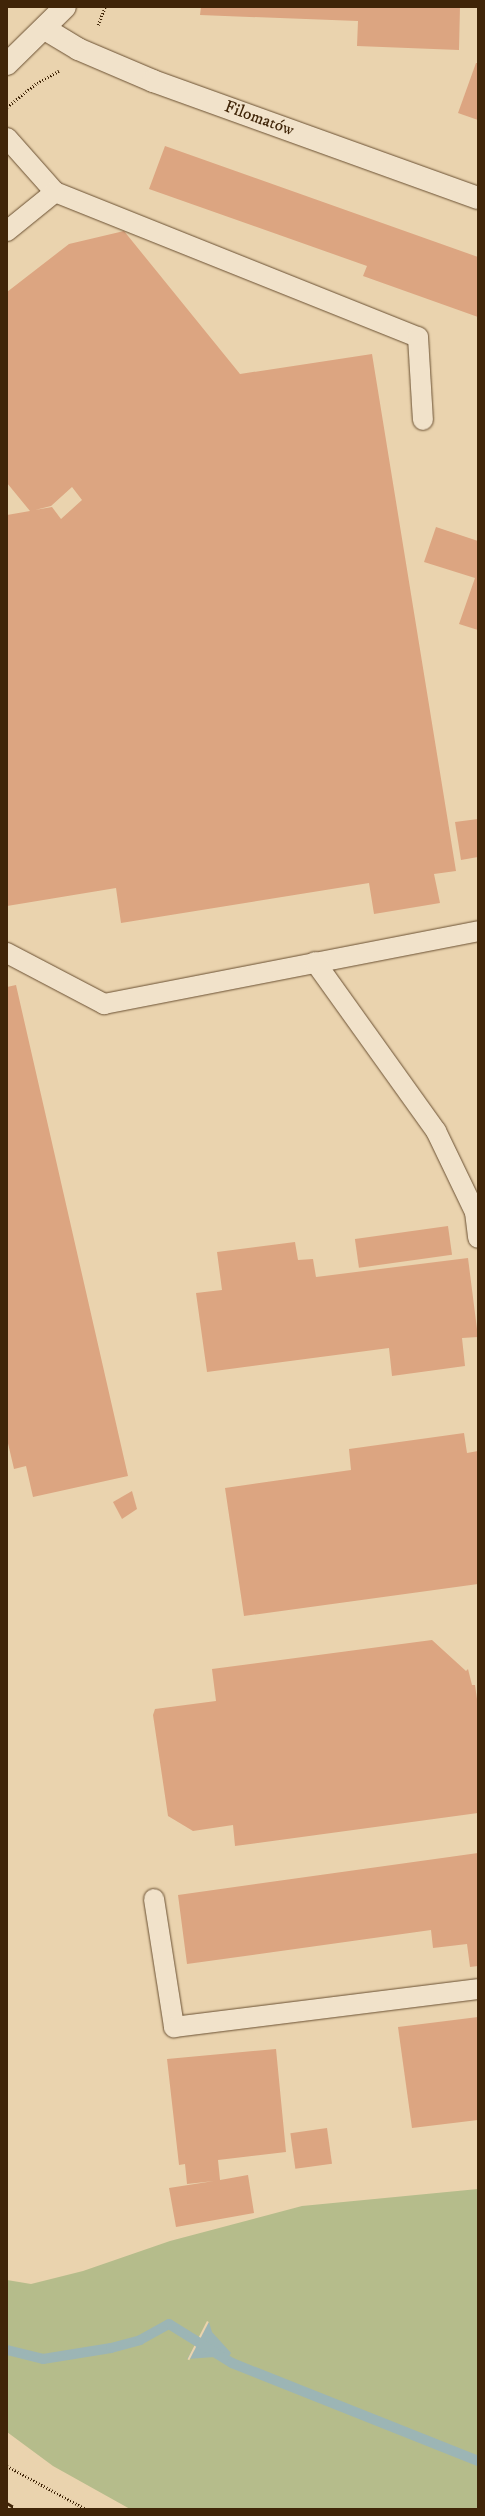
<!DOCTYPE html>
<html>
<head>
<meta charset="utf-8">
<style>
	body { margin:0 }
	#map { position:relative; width:485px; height:2516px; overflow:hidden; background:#ead3ae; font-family:"IM FELL DW Pica",serif }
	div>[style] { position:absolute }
	.green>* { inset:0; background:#b5bc8b }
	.water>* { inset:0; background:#9cb5b5 }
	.pier>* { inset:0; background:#ead3ae; transform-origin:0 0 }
	.stream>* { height:10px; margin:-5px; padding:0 5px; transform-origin:5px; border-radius:5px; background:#9cb5b5 }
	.building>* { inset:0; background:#dca581; transform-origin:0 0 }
	.path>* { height:2.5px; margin-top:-1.25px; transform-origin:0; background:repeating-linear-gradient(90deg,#402508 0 1px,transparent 0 3px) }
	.roads { filter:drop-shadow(0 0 1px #6a5032) drop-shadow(0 0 1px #6a5032) }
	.lane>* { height:20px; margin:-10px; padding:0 10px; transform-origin:10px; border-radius:10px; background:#f1e2ca }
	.street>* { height:22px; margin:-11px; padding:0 11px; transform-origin:11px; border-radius:11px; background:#f1e2ca }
	.secondary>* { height:22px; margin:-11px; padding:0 11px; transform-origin:11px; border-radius:11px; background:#f1e2ca }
	.rail>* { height:3px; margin-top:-1.5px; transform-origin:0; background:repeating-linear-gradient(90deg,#402508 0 7px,transparent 0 14px) }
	span { translate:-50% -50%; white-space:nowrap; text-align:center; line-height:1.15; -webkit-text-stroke:3px #f1e2ca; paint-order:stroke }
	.street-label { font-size:17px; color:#402508 }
	.frame { position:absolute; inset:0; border:8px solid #402508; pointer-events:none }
</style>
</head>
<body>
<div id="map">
	<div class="green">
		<i style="clip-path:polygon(478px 2189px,478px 2509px,130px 2509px,53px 2466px,7px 2432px,7px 2280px,31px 2284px,83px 2271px,170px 2241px,302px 2206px)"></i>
	</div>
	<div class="water">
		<i style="clip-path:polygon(209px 2322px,212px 2332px,231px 2353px,225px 2363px,215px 2357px,187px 2359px)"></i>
	</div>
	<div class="pier">
		<i style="left:207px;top:2321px;width:2px;height:43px;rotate:27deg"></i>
	</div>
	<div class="stream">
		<i style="left:7px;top:2350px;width:37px;rotate:14deg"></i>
		<i style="left:43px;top:2359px;width:69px;rotate:-9.2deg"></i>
		<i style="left:111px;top:2348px;width:30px;rotate:-15deg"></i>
		<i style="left:140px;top:2340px;width:33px;rotate:-29deg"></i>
		<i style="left:169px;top:2324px;width:74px;rotate:31.8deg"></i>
		<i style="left:232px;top:2363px;width:265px;rotate:21.7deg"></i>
	</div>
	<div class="building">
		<i style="clip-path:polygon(201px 7px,460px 7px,459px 50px,357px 46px,358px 21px,200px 15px)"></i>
		<i style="clip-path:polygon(476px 63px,478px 63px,478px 120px,458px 113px)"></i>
		<i style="clip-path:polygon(165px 146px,478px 257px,478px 317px,363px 276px,367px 266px,149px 189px)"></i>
		<i style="clip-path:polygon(evenodd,124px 231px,240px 374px,372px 354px,456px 871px,434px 874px,440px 903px,374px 914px,369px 883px,121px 923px,116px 888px,7px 906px,7px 515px,30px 511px,7px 483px,7px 292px,69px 244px,124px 231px,72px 487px,82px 500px,61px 519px,52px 507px,35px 510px,51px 506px,72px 487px)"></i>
		<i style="clip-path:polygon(436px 527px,478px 541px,478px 630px,459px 624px,475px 578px,424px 562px)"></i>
		<i style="clip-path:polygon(478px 819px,478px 857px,461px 860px,455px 822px)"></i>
		<i style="clip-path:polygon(16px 985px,128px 1476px,33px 1497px,26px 1466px,14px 1469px,7px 1439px,7px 987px)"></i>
		<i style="left:448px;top:1226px;width:29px;height:94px;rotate:82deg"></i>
		<i style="clip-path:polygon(295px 1242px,298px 1260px,313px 1259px,316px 1277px,468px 1258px,478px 1337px,462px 1338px,465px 1366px,392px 1376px,389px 1348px,207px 1372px,196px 1293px,222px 1290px,217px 1252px)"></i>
		<i style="clip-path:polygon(464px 1433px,467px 1453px,478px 1451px,478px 1584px,244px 1616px,225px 1488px,351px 1470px,349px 1449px)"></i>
		<i style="clip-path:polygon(132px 1491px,137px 1509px,122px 1519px,113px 1502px)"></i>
		<i style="clip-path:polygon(432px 1640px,466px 1671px,468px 1669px,472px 1685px,475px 1685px,478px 1706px,478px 1813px,235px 1846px,233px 1825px,193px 1831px,168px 1816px,153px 1715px,155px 1709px,216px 1701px,212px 1669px)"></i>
		<i style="clip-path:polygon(478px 1853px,478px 1966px,470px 1967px,467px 1944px,433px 1948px,431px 1930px,187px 1964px,178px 1895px)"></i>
		<i style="clip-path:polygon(478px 2017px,478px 2120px,412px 2128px,398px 2027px)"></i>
		<i style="clip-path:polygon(276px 2049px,286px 2152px,218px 2160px,220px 2180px,248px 2175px,254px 2213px,176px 2227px,169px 2188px,214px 2181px,187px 2184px,185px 2164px,179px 2165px,167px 2059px)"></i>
		<i style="left:327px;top:2128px;width:36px;height:37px;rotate:82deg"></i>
	</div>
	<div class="path">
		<i style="left:98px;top:25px;width:19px;rotate:-69deg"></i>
		<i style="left:7px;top:107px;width:38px;rotate:-39deg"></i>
		<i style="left:37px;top:83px;width:25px;rotate:-29deg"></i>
		<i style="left:7px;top:2466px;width:90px;rotate:28.6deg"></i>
	</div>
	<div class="roads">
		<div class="lane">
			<i style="left:7px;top:138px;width:72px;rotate:48.4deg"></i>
			<i style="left:55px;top:192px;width:391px;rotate:21.8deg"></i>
			<i style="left:418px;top:337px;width:83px;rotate:86.6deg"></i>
			<i style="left:7px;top:231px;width:62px;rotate:-39.1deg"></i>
			<i style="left:7px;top:953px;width:110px;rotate:27.7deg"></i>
			<i style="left:104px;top:1004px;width:381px;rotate:-11deg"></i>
			<i style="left:315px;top:962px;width:208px;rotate:54.4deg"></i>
			<i style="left:436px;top:1131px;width:90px;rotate:64.3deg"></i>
			<i style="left:475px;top:1212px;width:26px;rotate:83deg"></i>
			<i style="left:154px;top:1899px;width:130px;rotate:81.1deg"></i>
			<i style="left:174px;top:2027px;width:306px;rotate:-7.1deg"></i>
		</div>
		<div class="street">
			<i style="left:45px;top:29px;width:39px;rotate:31deg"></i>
			<i style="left:78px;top:49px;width:82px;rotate:23.1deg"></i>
			<i style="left:153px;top:81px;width:345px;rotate:19.8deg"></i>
		</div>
		<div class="secondary">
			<i style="left:7px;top:64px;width:81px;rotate:-44.5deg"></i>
		</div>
	</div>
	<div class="rail">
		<i style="left:7px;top:2503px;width:12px;rotate:31deg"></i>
	</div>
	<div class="street-label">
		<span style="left:259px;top:119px;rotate:20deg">Filomatów</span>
	</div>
	<div class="frame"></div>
</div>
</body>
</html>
